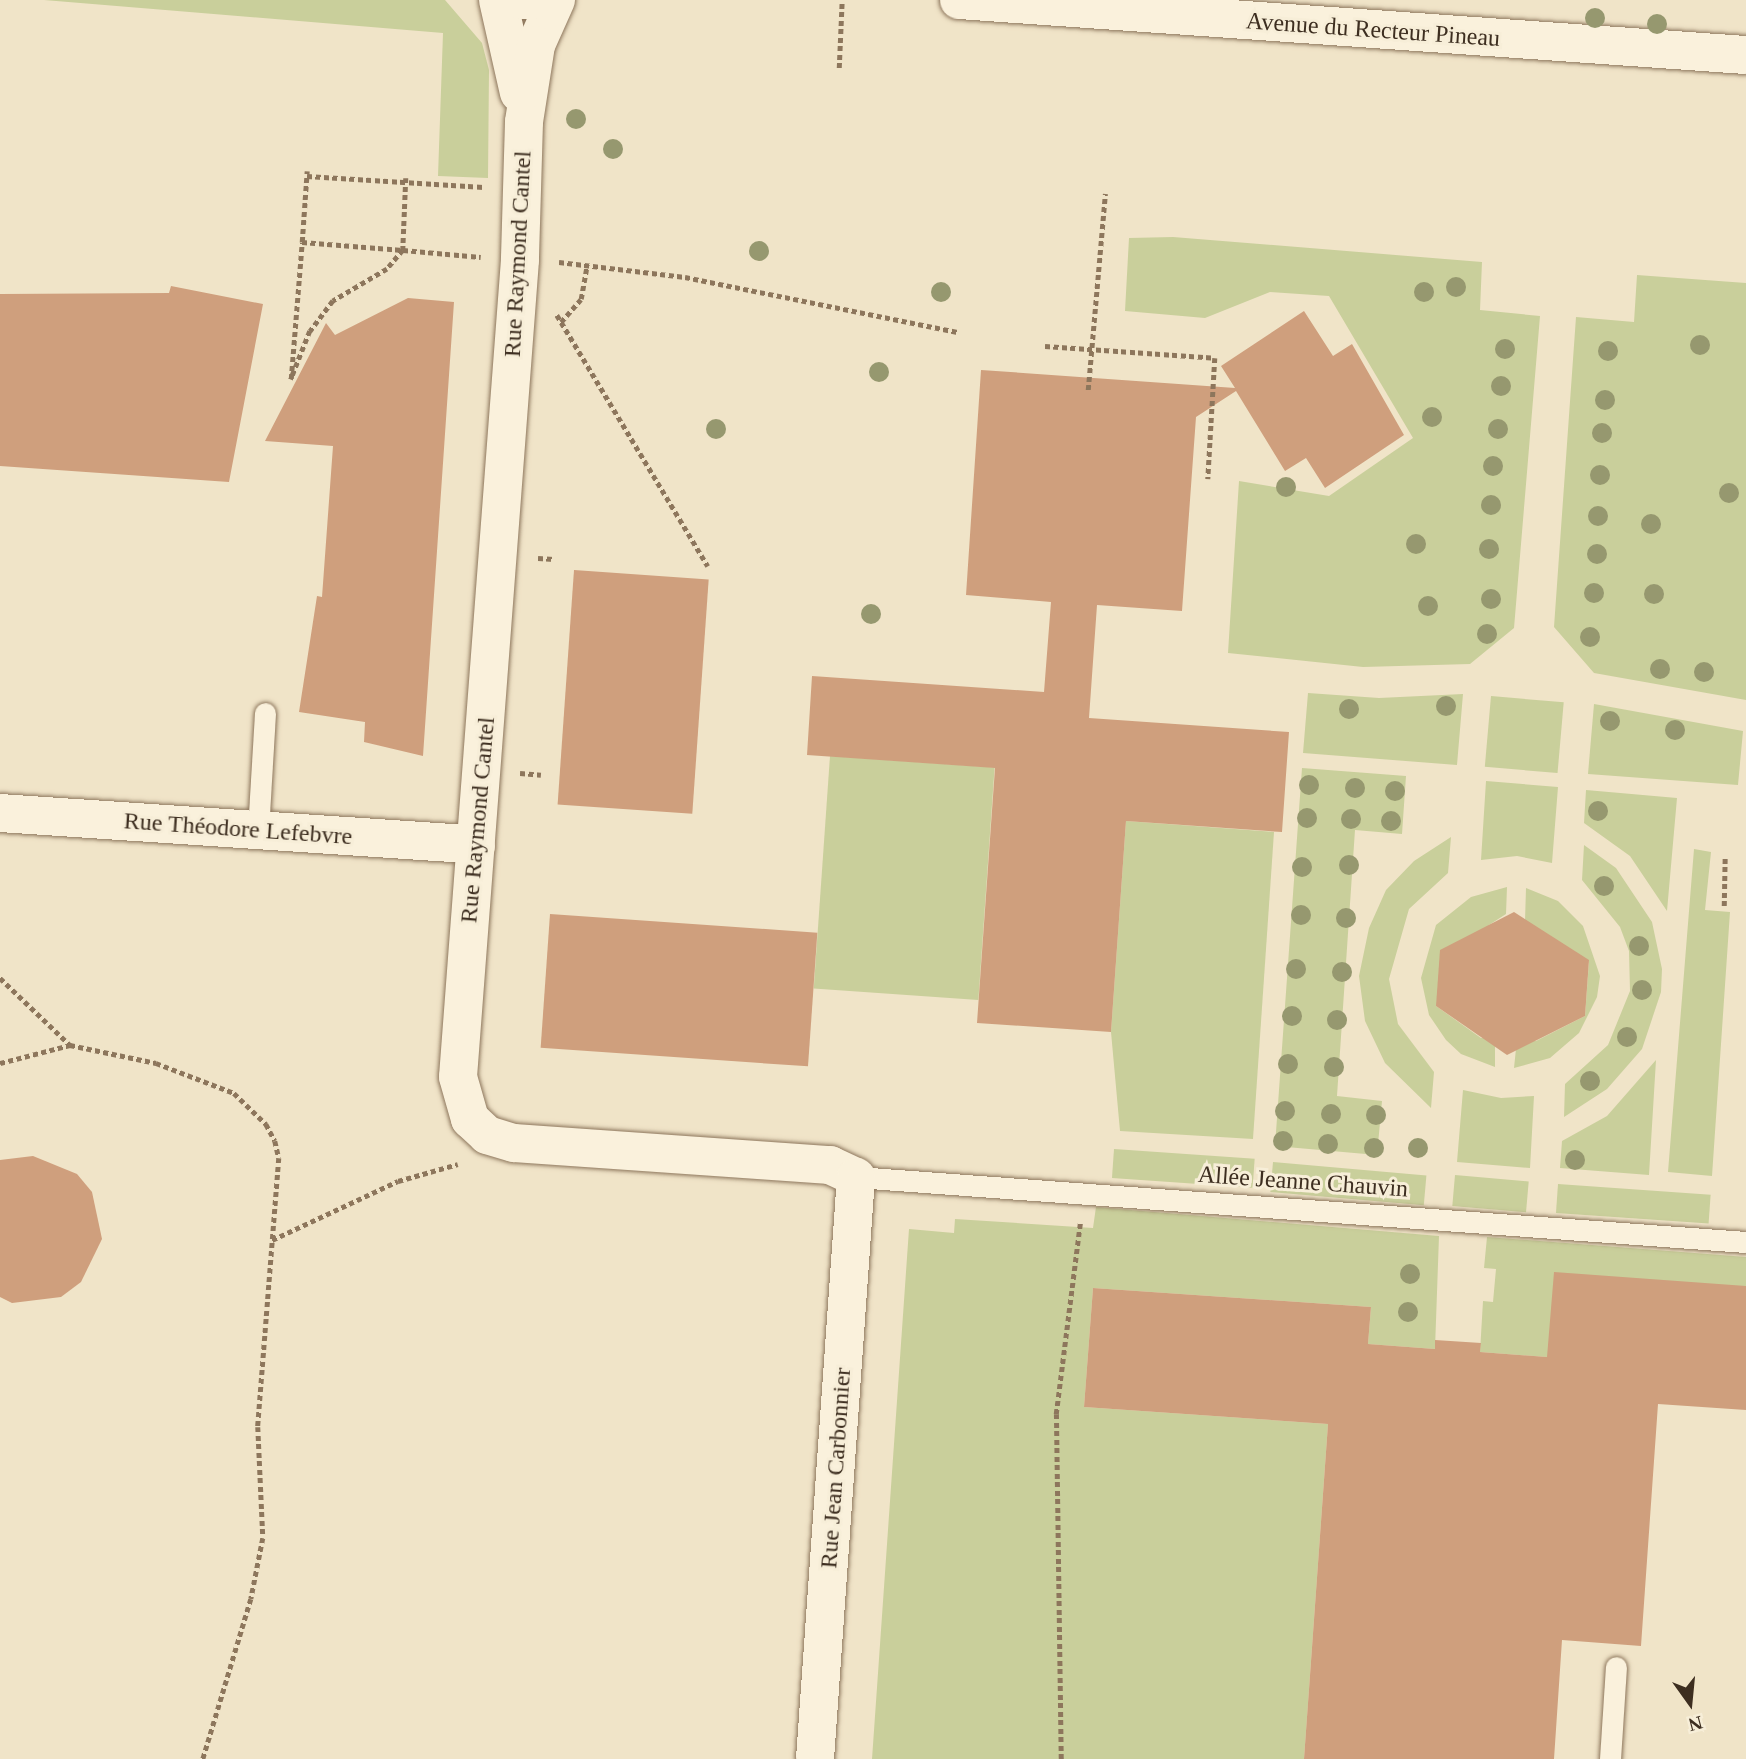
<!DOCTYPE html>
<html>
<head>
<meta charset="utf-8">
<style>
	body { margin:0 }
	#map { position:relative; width:1746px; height:1759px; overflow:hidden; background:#f0e4c8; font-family:Georgia,serif }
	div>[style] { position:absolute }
	.green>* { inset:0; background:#c9cf9b; transform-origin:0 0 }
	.building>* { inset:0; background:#cf9f7d; transform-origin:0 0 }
	.path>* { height:4.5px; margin-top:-2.25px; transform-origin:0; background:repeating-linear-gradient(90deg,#8d765c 0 5px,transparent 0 8.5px) }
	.roads { filter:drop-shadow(0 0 2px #8d765c) drop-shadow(0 0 2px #8d765c) }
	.service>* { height:21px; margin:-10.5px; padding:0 10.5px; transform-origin:10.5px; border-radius:10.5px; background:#faf1dc }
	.minor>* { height:38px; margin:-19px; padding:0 19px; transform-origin:19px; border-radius:19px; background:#faf1dc }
	.secondary>* { height:38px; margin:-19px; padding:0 19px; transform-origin:19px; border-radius:19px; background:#faf1dc }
	.trees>* { width:20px; height:20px; margin:-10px; border-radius:50%; background:#96986f }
	span { translate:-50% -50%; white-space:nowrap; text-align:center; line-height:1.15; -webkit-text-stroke:6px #f7eed8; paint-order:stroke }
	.street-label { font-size:24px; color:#3d2e20 }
	.north { position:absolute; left:1655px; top:1668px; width:70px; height:70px; -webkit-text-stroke:5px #f7eed8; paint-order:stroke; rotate:165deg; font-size:19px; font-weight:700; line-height:28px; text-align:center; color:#3d2e20 }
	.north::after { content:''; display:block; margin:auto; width:24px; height:32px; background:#3d2e20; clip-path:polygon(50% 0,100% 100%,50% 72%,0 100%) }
</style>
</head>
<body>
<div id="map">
	<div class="green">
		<i style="clip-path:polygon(44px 0,445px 0,482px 43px,489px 70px,488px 178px,438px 176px,443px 33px)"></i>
		<i style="clip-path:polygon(1173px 237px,1482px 262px,1480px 310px,1540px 316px,1514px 628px,1470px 664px,1363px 667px,1228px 653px,1239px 481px,1329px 496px,1413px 438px,1329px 296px,1270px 292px,1205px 318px,1125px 311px,1129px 238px)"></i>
		<i style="clip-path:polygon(1637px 275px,1746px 283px,1746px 700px,1594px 673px,1554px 627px,1576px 317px,1634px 322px)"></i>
		<i style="clip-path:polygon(1308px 693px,1379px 698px,1463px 694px,1457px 765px,1303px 753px)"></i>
		<i style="left:1491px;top:696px;width:73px;height:71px;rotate:5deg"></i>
		<i style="clip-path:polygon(1594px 704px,1743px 731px,1738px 785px,1588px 774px)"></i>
		<i style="left:830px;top:756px;width:165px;height:233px;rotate:4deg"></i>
		<i style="clip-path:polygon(1302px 768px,1406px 776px,1402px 834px,1355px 830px,1337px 1096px,1382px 1101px,1377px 1155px,1275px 1146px)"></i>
		<i style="clip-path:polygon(1486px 781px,1558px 787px,1552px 863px,1517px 856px,1481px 860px)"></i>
		<i style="clip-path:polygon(1586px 790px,1677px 798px,1667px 911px,1630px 856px,1584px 823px)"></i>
		<i style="clip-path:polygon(1126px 821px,1274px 832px,1253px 1139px,1120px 1131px,1111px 1032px)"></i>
		<i style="clip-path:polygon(1451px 837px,1448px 873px,1409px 909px,1389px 979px,1398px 1024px,1434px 1072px,1431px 1108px,1385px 1063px,1365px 1021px,1359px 976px,1369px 928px,1386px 890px,1414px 861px)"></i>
		<i style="clip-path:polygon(1584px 845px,1616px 868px,1652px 922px,1662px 969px,1661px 992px,1642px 1049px,1607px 1089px,1564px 1117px,1565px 1084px,1608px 1045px,1630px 991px,1629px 951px,1620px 927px,1582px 880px)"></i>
		<i style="clip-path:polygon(1694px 849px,1711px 852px,1705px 910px,1730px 912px,1712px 1176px,1668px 1172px)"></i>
		<i style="clip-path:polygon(1507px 887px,1506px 914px,1489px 925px,1436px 1006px,1481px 1038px,1495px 1038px,1495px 1067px,1461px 1054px,1446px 1040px,1429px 1015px,1421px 978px,1436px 925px,1471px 897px)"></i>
		<i style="clip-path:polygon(1526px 888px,1558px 901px,1583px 926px,1600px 976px,1597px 997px,1579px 1033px,1550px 1058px,1514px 1068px,1517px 1039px,1536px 1041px,1585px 1016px,1589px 961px,1525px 921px)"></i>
		<i style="clip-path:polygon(1656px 1060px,1649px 1175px,1560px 1168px,1562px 1141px,1607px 1116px)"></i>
		<i style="clip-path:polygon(1463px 1090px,1501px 1098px,1534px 1096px,1530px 1168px,1457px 1162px)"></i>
		<i style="left:1114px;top:1149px;width:141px;height:29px;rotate:4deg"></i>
		<i style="left:1273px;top:1162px;width:154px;height:30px;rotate:5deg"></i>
		<i style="left:1455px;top:1175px;width:74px;height:31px;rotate:5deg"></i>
		<i style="left:1558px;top:1184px;width:153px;height:29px;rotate:4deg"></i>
		<i style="clip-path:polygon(1096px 1207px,1439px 1236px,1435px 1349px,1368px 1344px,1371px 1307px,1093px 1288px,1084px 1407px,1328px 1424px,1304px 1759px,872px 1759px,909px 1229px,954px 1233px,955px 1219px,1093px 1228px)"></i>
		<i style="clip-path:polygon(1487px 1237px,1746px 1257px,1746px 1286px,1547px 1357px,1480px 1352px,1483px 1301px,1493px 1302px,1496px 1269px,1484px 1268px)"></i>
	</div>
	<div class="building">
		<i style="clip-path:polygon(171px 286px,263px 304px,229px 482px,0 466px,0 294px,169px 293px)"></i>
		<i style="clip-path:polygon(408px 298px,454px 302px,423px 756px,364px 742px,365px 722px,299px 712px,317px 596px,322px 597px,333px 446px,265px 441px,326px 323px,335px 335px)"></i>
		<i style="clip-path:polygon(1304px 311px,1333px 356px,1352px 344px,1404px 435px,1325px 488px,1306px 458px,1285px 471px,1236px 391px,1196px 417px,1182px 611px,1097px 605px,1089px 718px,1289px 732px,1282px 832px,1126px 821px,1111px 1032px,977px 1023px,995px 768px,807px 755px,812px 676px,1044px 692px,1051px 602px,966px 595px,981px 370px,1235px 388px,1221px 366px)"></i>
		<i style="left:574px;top:570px;width:135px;height:235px;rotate:4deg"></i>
		<i style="clip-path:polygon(1514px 912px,1589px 960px,1585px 1016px,1507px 1055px,1436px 1006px,1440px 950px)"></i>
		<i style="left:550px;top:914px;width:268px;height:134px;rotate:4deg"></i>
		<i style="clip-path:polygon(33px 1156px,77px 1174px,92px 1192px,102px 1239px,81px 1282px,61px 1297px,12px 1303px,0 1297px,0 1160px)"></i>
		<i style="clip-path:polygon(1554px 1272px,1746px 1286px,1746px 1410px,1658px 1404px,1641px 1646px,1562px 1640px,1554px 1759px,1304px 1759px,1328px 1424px,1084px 1407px,1093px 1288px,1371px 1307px,1368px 1344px,1435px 1349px,1435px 1340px,1481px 1343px,1480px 1352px,1547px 1357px)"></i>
	</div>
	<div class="path">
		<i style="left:839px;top:68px;width:68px;rotate:-87.5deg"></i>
		<i style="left:307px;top:176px;width:177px;rotate:3.6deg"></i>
		<i style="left:406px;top:178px;width:72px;rotate:92.4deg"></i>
		<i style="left:403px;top:250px;width:25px;rotate:130deg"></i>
		<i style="left:387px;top:269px;width:63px;rotate:149.3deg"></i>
		<i style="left:333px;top:301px;width:38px;rotate:127deg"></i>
		<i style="left:310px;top:331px;width:52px;rotate:111.6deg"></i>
		<i style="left:291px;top:379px;width:137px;rotate:-85.4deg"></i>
		<i style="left:302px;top:242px;width:101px;rotate:4.5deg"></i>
		<i style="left:403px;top:250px;width:78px;rotate:5.1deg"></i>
		<i style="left:302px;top:242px;width:71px;rotate:-86deg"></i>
		<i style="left:559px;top:262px;width:127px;rotate:6.8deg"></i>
		<i style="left:685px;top:277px;width:278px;rotate:11.4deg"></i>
		<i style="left:557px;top:315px;width:293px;rotate:59deg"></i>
		<i style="left:561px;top:322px;width:30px;rotate:-49deg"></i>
		<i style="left:581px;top:299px;width:35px;rotate:-80deg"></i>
		<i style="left:1045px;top:346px;width:170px;rotate:4deg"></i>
		<i style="left:1215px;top:358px;width:121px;rotate:93.3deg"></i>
		<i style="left:1088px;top:390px;width:197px;rotate:-85deg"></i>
		<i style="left:538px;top:558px;width:16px;rotate:4deg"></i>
		<i style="left:520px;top:773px;width:21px;rotate:5deg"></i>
		<i style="left:1724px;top:906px;width:51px;rotate:-88.9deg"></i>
		<i style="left:0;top:978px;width:97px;rotate:43.7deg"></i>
		<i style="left:0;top:1063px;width:72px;rotate:-14.4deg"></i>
		<i style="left:70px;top:1045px;width:88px;rotate:11.8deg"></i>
		<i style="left:156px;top:1063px;width:84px;rotate:21deg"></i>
		<i style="left:234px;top:1093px;width:45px;rotate:44.1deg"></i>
		<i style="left:266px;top:1124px;width:19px;rotate:62deg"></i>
		<i style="left:275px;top:1141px;width:17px;rotate:77deg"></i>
		<i style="left:279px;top:1158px;width:270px;rotate:94.5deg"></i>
		<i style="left:258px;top:1427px;width:111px;rotate:87.4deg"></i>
		<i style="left:263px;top:1538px;width:62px;rotate:101.1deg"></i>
		<i style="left:251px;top:1599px;width:167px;rotate:106.7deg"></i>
		<i style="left:272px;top:1240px;width:139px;rotate:-25.1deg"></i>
		<i style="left:398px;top:1181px;width:62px;rotate:-15.8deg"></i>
		<i style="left:1061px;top:1759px;width:345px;rotate:-90.8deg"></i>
		<i style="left:1056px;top:1414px;width:193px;rotate:-82.8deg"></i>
	</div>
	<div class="roads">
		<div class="service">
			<i style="left:258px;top:831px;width:118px;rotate:-86.6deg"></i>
			<i style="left:856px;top:1177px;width:892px;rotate:4.18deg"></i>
			<i style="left:1610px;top:1759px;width:92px;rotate:-86.3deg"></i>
		</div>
		<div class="minor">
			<i style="left:498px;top:0;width:95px;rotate:77.3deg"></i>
			<i style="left:556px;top:0;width:49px;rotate:114deg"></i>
			<i style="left:536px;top:45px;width:78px;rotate:98.9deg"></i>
			<i style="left:524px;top:122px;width:138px;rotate:91.7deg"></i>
			<i style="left:520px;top:260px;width:819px;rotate:94.34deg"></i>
			<i style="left:458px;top:1077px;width:44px;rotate:74.1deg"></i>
			<i style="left:470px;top:1119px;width:23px;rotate:43deg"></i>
			<i style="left:487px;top:1135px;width:28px;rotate:17deg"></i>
			<i style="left:514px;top:1143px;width:317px;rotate:4deg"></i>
			<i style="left:830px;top:1165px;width:29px;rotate:25deg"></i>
			<i style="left:856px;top:1177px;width:583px;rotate:94.03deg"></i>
			<i style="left:0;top:813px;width:477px;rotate:3.8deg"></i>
		</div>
		<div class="secondary">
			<i style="left:521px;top:0;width:13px"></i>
			<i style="left:959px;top:0;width:789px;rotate:4deg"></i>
		</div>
	</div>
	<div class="trees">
		<i style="left:1595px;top:18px"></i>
		<i style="left:1657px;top:24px"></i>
		<i style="left:576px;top:119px"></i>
		<i style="left:613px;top:149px"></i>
		<i style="left:759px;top:251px"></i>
		<i style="left:1456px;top:287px"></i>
		<i style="left:941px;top:292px"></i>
		<i style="left:1424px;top:292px"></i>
		<i style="left:1700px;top:345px"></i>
		<i style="left:1505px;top:349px"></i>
		<i style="left:1608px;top:351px"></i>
		<i style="left:879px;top:372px"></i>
		<i style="left:1501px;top:386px"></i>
		<i style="left:1605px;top:400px"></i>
		<i style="left:1432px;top:417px"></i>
		<i style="left:716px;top:429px"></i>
		<i style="left:1498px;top:429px"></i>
		<i style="left:1602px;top:433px"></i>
		<i style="left:1493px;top:466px"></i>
		<i style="left:1600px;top:475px"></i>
		<i style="left:1286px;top:487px"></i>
		<i style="left:1729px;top:493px"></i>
		<i style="left:1491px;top:505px"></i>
		<i style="left:1598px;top:516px"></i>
		<i style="left:1651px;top:524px"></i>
		<i style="left:1416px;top:544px"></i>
		<i style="left:1489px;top:549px"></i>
		<i style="left:1597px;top:554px"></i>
		<i style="left:1594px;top:593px"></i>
		<i style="left:1654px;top:594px"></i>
		<i style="left:1491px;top:599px"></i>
		<i style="left:1428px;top:606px"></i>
		<i style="left:871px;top:614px"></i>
		<i style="left:1487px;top:634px"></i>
		<i style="left:1590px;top:637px"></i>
		<i style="left:1660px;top:669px"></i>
		<i style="left:1704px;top:672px"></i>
		<i style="left:1446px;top:706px"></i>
		<i style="left:1349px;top:709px"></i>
		<i style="left:1610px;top:721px"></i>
		<i style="left:1675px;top:730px"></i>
		<i style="left:1309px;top:785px"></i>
		<i style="left:1355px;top:788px"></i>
		<i style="left:1395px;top:791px"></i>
		<i style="left:1598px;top:811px"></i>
		<i style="left:1307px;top:818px"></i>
		<i style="left:1351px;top:819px"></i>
		<i style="left:1391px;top:821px"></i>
		<i style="left:1349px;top:865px"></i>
		<i style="left:1302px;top:867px"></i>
		<i style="left:1604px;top:886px"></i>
		<i style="left:1301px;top:915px"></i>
		<i style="left:1346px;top:918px"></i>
		<i style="left:1639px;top:946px"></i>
		<i style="left:1296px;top:969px"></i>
		<i style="left:1342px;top:972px"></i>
		<i style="left:1642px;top:990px"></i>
		<i style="left:1292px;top:1016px"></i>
		<i style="left:1337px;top:1020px"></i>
		<i style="left:1627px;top:1037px"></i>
		<i style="left:1288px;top:1064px"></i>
		<i style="left:1334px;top:1067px"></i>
		<i style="left:1590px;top:1081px"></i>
		<i style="left:1285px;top:1111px"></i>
		<i style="left:1331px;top:1114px"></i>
		<i style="left:1376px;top:1115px"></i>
		<i style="left:1283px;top:1141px"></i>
		<i style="left:1328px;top:1144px"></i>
		<i style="left:1374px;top:1148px"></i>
		<i style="left:1418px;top:1148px"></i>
		<i style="left:1575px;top:1160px"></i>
		<i style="left:1410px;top:1274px"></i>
		<i style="left:1408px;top:1312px"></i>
	</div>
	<div class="street-label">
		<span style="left:1373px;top:30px;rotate:4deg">Avenue du Recteur Pineau</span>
		<span style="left:518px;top:254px;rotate:-87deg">Rue Raymond Cantel</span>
		<span style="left:478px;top:820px;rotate:-85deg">Rue Raymond Cantel</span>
		<span style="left:238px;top:829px;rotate:4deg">Rue Théodore Lefebvre</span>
		<span style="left:1303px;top:1182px;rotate:4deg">Allée Jeanne Chauvin</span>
		<span style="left:836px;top:1468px;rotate:-86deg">Rue Jean Carbonnier</span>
	</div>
	<div class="north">N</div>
</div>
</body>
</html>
